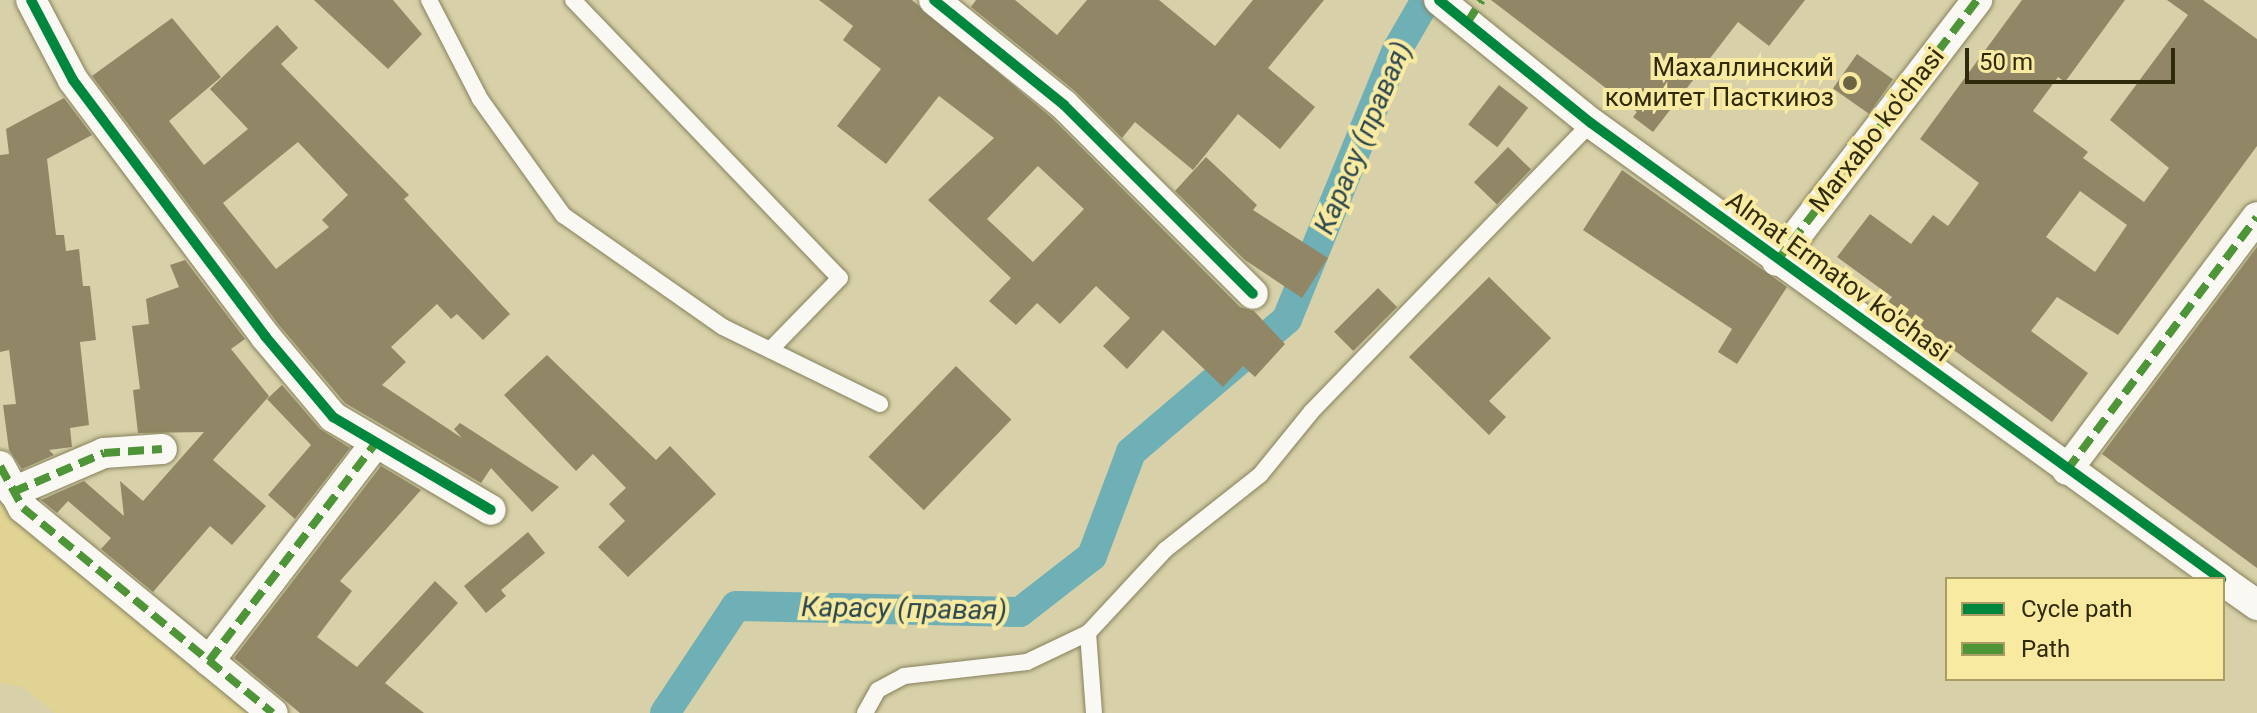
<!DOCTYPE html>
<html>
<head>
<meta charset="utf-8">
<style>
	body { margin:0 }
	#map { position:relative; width:2257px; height:713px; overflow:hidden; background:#d7d0a8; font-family:Roboto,sans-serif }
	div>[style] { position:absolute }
	.built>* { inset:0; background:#e0d394 }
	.canal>* { height:30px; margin:-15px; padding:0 15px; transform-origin:15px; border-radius:15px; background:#6fb0b7 }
	.building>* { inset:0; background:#918766; transform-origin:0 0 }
	.roads { filter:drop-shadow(0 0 2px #86815e) drop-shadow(0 0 2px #86815e) }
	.lane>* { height:16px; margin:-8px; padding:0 8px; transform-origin:8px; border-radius:8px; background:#f9f8f2 }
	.street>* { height:30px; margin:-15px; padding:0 15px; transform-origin:15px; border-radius:15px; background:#f9f8f2 }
	.quiet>* { height:8px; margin-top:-4px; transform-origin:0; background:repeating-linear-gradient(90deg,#4e9538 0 16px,transparent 0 24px) }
	.cycleway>* { height:10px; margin:-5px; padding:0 5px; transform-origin:5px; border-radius:5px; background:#00873e }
	.dots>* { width:22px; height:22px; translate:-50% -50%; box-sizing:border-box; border:4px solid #f9eaa1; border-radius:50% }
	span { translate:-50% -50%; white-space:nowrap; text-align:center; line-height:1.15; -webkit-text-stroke:8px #f9eaa1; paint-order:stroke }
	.poi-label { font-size:26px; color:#302a0c }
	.right { translate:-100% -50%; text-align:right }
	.street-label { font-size:26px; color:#302a0c }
	.water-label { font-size:28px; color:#2b4851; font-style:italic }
	.legend { position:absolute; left:1945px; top:577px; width:280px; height:104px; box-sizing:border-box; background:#f9eaa1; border:2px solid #a99d65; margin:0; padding:10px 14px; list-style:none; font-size:24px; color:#302a0c }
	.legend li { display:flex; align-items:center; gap:16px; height:40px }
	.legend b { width:40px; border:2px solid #a99d65 }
	.scale { position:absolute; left:1965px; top:48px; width:210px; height:36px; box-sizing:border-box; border:4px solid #302a0c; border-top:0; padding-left:10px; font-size:24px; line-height:28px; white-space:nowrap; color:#302a0c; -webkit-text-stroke:6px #f9eaa1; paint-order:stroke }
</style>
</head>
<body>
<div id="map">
	<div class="built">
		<i style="clip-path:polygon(0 486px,11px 518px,248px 713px,55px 713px,23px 687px,0 683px)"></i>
	</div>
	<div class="canal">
		<i style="left:665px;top:713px;width:128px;rotate:-56.4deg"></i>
		<i style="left:736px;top:606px;width:284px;rotate:1.2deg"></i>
		<i style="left:1020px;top:612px;width:91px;rotate:-37.9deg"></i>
		<i style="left:1092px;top:556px;width:111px;rotate:-69.4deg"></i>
		<i style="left:1131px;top:452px;width:205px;rotate:-40.4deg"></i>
		<i style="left:1287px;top:319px;width:291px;rotate:-67.8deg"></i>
		<i style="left:1397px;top:50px;width:58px;rotate:-59.9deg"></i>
	</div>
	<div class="building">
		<i style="clip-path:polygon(314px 0,393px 0,422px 34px,388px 69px)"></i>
		<i style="clip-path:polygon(evenodd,819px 0,912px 0,1052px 118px,1240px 307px,1254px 311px,1285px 344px,1255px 377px,1243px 366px,1223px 387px,1163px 330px,1127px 369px,1103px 346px,1130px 318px,1096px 286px,1060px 324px,1037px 303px,1016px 325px,989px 301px,1011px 278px,928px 200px,994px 138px,939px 96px,886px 164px,837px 126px,881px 69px,843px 40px,853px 26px,819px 0,1038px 166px,1084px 209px,1033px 262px,987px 219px,1038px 166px)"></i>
		<i style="clip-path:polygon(976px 0,1015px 0,1057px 35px,1087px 0,1159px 0,1215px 46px,1253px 0,1324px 0,1268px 68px,1315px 107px,1280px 149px,1238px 114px,1193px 170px,1135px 122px,1122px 138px,1075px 91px,971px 7px)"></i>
		<i style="clip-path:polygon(1491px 0,1805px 0,1769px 46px,1738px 22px,1653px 132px,1633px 117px,1637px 112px)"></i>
		<i style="clip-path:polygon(evenodd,2022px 0,2125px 0,2065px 82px,2058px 77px,2033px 111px,2088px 152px,2083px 158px,2144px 202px,2169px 168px,2110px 120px,2188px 15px,2167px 0,2203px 0,2257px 39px,2257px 146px,2118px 335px,2057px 297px,2031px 331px,2088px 373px,2052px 422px,1888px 302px,1892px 297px,1837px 257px,1870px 214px,1911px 244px,1933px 215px,1948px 226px,1979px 183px,1920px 139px,2022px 0,2080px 191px,2127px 225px,2095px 272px,2046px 237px,2080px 191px)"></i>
		<i style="clip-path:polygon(evenodd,172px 18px,221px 77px,169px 121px,204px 165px,248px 129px,210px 89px,277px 25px,298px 48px,281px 64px,409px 195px,404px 199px,510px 314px,483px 340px,457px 314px,451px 319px,437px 304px,391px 347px,406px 362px,382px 385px,462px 438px,454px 429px,460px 423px,559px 487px,532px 512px,491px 468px,481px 483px,345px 403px,279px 325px,92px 76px,172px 18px,298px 142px,348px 195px,322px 220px,329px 227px,276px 269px,223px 203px,298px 142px)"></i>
		<i style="left:1857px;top:54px;width:44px;height:42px;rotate:35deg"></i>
		<i style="left:1499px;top:85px;width:37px;height:50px;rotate:38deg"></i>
		<i style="clip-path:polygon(64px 98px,92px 135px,47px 159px,56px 235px,64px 235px,66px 251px,79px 249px,83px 286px,90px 286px,96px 340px,80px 342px,89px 425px,70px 428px,72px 447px,49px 450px,54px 455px,22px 469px,9px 450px,3px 405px,16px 404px,9px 350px,0 352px,0 155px,9px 154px,6px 129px)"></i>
		<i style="left:1508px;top:147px;width:32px;height:49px;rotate:44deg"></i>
		<i style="clip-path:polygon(1206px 157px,1257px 205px,1253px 210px,1328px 258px,1302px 298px,1245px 260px,1175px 191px)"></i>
		<i style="clip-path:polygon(1622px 170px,1787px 287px,1737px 364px,1718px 352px,1732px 329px,1583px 230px)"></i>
		<i style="clip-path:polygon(2257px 247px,2257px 568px,2102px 454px)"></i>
		<i style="clip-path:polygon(185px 260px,245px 339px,231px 349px,269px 396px,213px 460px,266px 506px,232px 545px,210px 526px,153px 592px,101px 549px,111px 538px,68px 501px,57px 513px,41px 500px,84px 481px,124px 516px,120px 481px,143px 501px,204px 432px,138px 433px,133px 390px,140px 389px,132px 326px,149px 324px,146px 299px,179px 287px,170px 265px)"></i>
		<i style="clip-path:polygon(1489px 277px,1551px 338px,1489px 401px,1506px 417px,1489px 435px,1409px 357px)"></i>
		<i style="left:1378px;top:288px;width:27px;height:62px;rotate:45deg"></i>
		<i style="clip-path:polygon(547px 355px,656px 460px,670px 446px,716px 494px,628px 577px,598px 547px,625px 521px,609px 504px,626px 488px,593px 454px,576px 471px,504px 395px)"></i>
		<i style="left:956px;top:366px;width:77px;height:126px;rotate:44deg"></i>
		<i style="clip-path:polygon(282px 385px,320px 429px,350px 448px,295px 519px,268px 495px,311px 445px,267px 399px)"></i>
		<i style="clip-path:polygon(381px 466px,421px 490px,340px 581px,352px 591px,317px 637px,357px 667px,435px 581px,458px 603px,385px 683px,424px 713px,300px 713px,234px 658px)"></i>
		<i style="clip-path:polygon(528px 532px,545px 553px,501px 590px,506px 596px,486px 613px,464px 586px)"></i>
	</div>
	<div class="roads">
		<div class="lane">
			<i style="left:429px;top:0;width:111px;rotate:62.7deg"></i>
			<i style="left:480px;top:99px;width:143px;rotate:54.4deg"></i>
			<i style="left:563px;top:215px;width:195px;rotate:35deg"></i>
			<i style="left:723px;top:327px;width:175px;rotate:26.1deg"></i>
			<i style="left:573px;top:0;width:385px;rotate:46.2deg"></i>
			<i style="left:840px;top:278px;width:100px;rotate:134.2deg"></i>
			<i style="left:1088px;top:633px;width:80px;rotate:85.7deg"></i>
			<i style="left:865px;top:713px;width:26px;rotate:-61deg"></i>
			<i style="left:878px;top:690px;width:30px;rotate:-28deg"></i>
			<i style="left:904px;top:676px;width:124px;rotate:-6.5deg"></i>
			<i style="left:1027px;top:662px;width:68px;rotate:-25.4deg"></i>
			<i style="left:1088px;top:633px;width:113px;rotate:-47.1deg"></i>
			<i style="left:1165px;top:550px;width:121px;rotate:-38.3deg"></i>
			<i style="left:1260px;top:475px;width:82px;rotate:-50.9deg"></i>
			<i style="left:1312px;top:411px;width:401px;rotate:-45.9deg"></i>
		</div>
		<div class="street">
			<i style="left:31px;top:0;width:90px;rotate:62.3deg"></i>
			<i style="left:73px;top:80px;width:320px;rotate:53.1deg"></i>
			<i style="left:265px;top:336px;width:106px;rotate:50deg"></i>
			<i style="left:333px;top:417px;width:183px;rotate:30.5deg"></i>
			<i style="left:934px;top:0;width:167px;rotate:38.9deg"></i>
			<i style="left:1064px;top:105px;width:267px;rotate:45deg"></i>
			<i style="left:1439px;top:0;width:196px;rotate:39deg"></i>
			<i style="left:1591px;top:123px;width:778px;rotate:35.9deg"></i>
			<i style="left:1777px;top:261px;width:329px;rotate:-52.5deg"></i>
			<i style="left:0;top:466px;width:48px;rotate:61.3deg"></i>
			<i style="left:23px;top:508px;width:323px;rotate:39.4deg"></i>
			<i style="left:2067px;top:470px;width:316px;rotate:-53.1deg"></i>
			<i style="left:13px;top:492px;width:99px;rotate:-23.2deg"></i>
			<i style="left:104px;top:453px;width:58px;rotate:-3.9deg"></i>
			<i style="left:2223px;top:581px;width:42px;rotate:35.2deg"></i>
			<i style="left:209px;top:661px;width:273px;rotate:-52.6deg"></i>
		</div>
	</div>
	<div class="quiet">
		<i style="left:1467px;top:23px;width:27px;rotate:-57deg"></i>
		<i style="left:1777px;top:261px;width:329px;rotate:-52.5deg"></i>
		<i style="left:0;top:466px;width:48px;rotate:61.3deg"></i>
		<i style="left:23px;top:508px;width:323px;rotate:39.4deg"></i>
		<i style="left:2067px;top:470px;width:316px;rotate:-53.1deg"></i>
		<i style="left:13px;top:492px;width:99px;rotate:-23.2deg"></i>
		<i style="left:104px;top:453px;width:58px;rotate:-3.9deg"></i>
		<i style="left:209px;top:661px;width:273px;rotate:-52.6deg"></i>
	</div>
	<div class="cycleway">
		<i style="left:31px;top:0;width:90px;rotate:62.3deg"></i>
		<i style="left:73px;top:80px;width:320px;rotate:53.1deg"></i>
		<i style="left:265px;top:336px;width:106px;rotate:50deg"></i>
		<i style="left:333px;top:417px;width:183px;rotate:30.5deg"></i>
		<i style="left:934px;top:0;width:167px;rotate:38.9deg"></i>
		<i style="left:1064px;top:105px;width:267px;rotate:45deg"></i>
		<i style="left:1439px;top:0;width:196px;rotate:39deg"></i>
		<i style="left:1591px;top:123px;width:778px;rotate:35.9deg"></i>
	</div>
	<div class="dots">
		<i style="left:1850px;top:83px;background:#6a6443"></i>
	</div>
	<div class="poi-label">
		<span class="right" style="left:1834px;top:83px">Махаллинский<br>комитет Пасткиюз</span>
	</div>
	<div class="street-label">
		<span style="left:1877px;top:130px;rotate:-52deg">Marxabo ko'chasi</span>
		<span style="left:1838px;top:277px;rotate:36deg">Almat Ermatov ko'chasi</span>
	</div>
	<div class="water-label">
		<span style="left:1363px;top:138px;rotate:-67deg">Карасу (правая)</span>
		<span style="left:904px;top:609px;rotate:1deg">Карасу (правая)</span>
	</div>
	<ul class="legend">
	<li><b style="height:10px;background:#00873e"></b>Cycle path</li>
	<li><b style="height:10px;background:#4e9538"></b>Path</li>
	</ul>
	<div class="scale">50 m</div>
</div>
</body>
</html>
